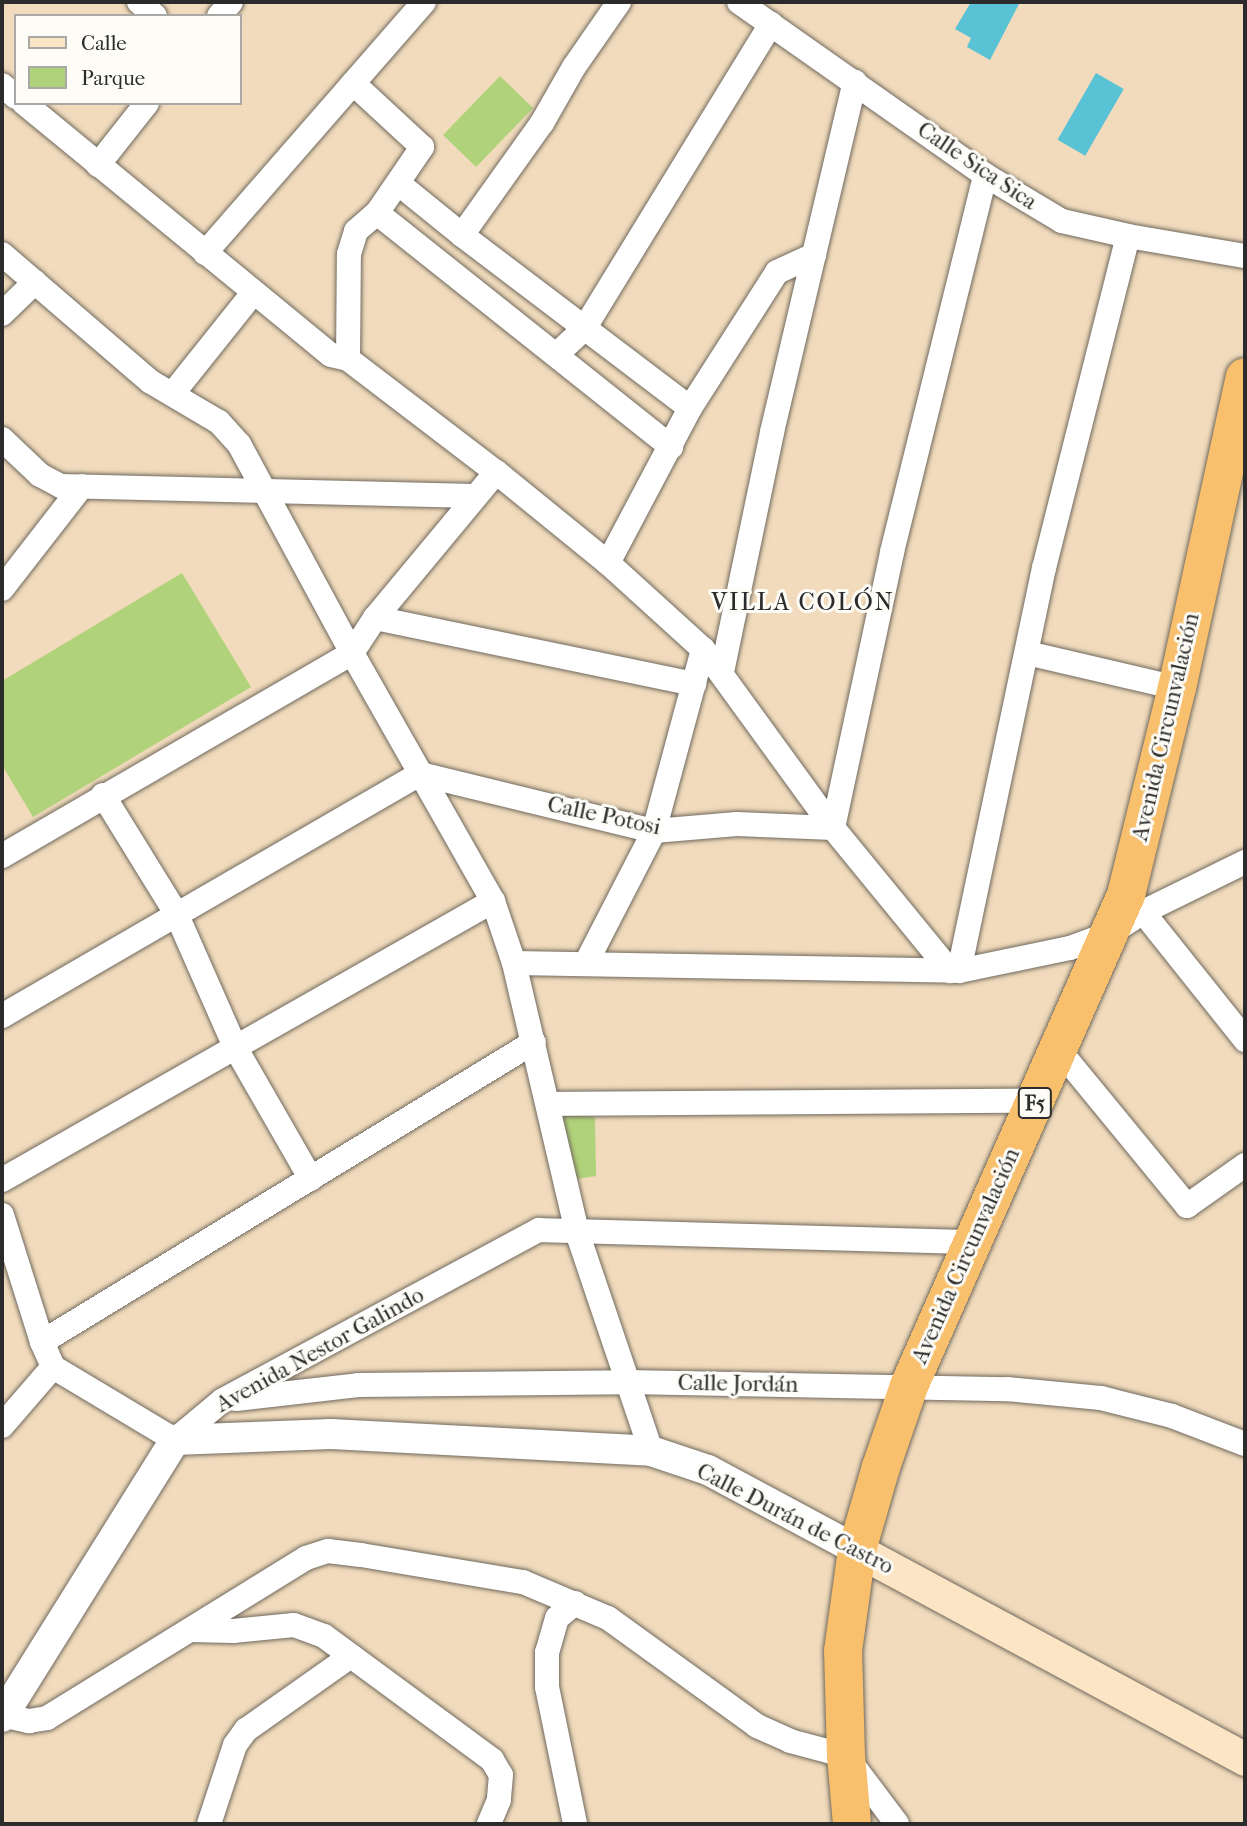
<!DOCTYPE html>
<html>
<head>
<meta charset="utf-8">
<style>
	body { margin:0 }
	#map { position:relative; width:1247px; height:1826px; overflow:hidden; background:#f1dbbc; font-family:"IM FELL French Canon",serif }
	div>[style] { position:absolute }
	.green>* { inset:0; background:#b0d27a; transform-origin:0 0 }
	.water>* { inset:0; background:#59c2d5; transform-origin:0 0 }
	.roads { filter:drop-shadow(0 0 2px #70695e) drop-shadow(0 0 2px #70695e) }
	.minor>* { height:24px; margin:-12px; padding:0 12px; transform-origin:12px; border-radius:12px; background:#fff }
	.tertiary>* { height:30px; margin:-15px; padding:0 15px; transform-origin:15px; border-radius:15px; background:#fff }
	.secondary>* { height:33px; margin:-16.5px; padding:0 16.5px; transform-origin:16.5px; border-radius:16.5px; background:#fce5c4 }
	.trunk>* { height:38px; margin:-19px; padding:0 19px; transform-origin:19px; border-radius:19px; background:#f8bf6c }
	span { translate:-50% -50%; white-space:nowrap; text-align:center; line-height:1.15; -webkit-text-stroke:6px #fdfcf7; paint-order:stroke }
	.shield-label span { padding:2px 5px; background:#fdfcf7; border:2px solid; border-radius:5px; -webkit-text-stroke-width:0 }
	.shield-label { font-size:21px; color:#2b2b2b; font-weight:700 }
	.street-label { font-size:23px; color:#2b2b2b }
	.neighbourhood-label { font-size:24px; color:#2b2b2b; letter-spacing:2px }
	.frame { position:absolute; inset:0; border:4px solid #2b2b2b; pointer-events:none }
	.legend { position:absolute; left:14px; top:14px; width:228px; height:91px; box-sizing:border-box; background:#fdfcf7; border:2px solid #a9a8a5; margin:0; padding:9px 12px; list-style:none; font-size:21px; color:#2b2b2b }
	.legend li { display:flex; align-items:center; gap:14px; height:35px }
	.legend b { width:35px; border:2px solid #a9a8a5 }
</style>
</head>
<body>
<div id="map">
	<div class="green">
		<i style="left:500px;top:76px;width:46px;height:82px;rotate:44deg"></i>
		<i style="clip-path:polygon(182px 573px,251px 687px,33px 817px,2px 765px,2px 681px)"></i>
		<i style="clip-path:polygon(560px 1114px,595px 1117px,596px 1176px,577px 1179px)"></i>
	</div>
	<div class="water">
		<i style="clip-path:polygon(971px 2px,1020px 2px,990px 60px,967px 47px,971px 38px,955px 29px)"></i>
		<i style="left:1096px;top:73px;width:32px;height:77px;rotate:30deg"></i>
	</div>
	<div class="roads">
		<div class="minor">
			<i style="left:139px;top:2px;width:21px;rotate:41deg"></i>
			<i style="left:739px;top:2px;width:301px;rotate:35.1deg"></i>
			<i style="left:985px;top:175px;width:90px;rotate:30.9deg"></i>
			<i style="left:1062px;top:221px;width:68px;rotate:12.8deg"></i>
			<i style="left:1128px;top:236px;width:119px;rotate:9.7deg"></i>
			<i style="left:219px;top:16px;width:18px;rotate:-49deg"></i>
			<i style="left:2px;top:85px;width:18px;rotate:41deg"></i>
			<i style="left:24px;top:103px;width:397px;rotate:39.4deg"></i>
			<i style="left:331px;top:355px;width:17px;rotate:13deg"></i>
			<i style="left:348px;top:359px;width:193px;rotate:37.4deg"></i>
			<i style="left:501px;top:476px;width:138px;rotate:39.1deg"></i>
			<i style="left:608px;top:563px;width:128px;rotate:42.2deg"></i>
			<i style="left:703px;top:649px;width:221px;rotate:54deg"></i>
			<i style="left:833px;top:828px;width:185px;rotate:50.7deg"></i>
			<i style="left:98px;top:165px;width:79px;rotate:-51.7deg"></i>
			<i style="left:399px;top:184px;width:81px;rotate:39deg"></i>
			<i style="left:462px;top:235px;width:286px;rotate:37.2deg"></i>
			<i style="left:377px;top:213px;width:376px;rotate:38.5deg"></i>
			<i style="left:462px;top:235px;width:138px;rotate:-54.5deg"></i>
			<i style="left:542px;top:123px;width:64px;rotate:-60.3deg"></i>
			<i style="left:574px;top:67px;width:79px;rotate:-55.3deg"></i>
			<i style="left:205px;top:253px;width:333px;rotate:-48.9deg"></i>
			<i style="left:2px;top:254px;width:196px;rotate:40.7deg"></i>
			<i style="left:151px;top:382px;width:79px;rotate:30.5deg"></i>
			<i style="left:219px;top:422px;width:30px;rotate:48deg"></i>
			<i style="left:239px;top:444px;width:238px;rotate:61.6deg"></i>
			<i style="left:352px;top:653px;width:42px;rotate:-56.7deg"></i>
			<i style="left:375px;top:618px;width:190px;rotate:-50.3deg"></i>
			<i style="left:2px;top:314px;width:46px;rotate:-44.1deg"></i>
			<i style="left:556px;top:355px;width:38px;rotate:-43deg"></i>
			<i style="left:584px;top:329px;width:358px;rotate:-58.5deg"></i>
			<i style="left:348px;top:359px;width:105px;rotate:-89.5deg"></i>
			<i style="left:349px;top:254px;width:24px;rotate:-73deg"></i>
			<i style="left:356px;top:231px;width:28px;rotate:-41deg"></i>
			<i style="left:377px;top:213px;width:80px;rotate:-55.7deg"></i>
			<i style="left:422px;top:147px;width:94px;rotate:-137.2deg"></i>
			<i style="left:174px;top:392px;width:127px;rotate:-51.4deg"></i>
			<i style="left:2px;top:439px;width:52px;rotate:43.5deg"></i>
			<i style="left:40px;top:475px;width:24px;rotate:28deg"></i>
			<i style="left:61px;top:486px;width:412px;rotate:1.4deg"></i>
			<i style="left:608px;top:563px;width:175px;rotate:-62.1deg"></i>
			<i style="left:690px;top:408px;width:161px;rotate:-57.4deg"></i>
			<i style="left:777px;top:272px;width:41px;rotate:-24.7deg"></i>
			<i style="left:2px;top:589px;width:130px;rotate:-52.2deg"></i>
			<i style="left:375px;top:618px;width:326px;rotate:11.7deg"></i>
			<i style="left:1027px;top:653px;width:154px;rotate:13.1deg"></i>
			<i style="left:722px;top:672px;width:245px;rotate:-78.2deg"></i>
			<i style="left:772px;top:432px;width:360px;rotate:-76.7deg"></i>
			<i style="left:103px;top:795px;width:139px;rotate:58.3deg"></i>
			<i style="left:176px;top:913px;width:146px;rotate:66.2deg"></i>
			<i style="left:235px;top:1047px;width:152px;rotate:60.1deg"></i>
			<i style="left:2px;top:856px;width:405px;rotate:-30.1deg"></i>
			<i style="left:352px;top:653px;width:285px;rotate:60.4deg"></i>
			<i style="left:493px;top:901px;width:65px;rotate:71.3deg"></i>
			<i style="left:514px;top:963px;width:276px;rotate:76.8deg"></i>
			<i style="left:577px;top:1232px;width:231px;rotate:71.3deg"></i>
			<i style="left:1143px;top:912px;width:164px;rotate:51.4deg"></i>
			<i style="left:514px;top:963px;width:445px;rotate:1deg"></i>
			<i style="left:959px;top:971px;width:113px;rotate:-11.7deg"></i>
			<i style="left:1070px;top:948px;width:44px;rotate:-20.1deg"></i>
			<i style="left:1111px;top:933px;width:38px;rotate:-33deg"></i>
			<i style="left:1143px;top:912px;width:114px;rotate:-26.1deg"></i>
			<i style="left:586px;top:963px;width:148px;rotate:-62.7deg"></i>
			<i style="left:654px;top:831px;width:188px;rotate:-74.9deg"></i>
			<i style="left:959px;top:971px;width:412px;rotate:-78.1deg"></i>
			<i style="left:1044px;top:568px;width:342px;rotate:-75.8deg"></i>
			<i style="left:2px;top:1016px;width:483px;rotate:-30.1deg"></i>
			<i style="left:420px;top:774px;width:241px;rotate:13.7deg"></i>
			<i style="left:654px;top:831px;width:83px;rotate:-4.8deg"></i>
			<i style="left:737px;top:824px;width:96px;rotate:2.4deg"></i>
			<i style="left:833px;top:828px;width:282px;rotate:-77.9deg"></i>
			<i style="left:892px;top:552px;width:388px;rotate:-76.1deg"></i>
			<i style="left:1059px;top:1050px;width:202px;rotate:50.6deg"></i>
			<i style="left:1187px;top:1206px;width:71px;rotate:-35.3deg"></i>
			<i style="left:548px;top:1104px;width:488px;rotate:-0.4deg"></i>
			<i style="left:2px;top:1180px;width:565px;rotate:-29.61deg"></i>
			<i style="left:2px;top:1215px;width:133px;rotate:72.5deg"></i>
			<i style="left:42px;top:1342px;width:27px;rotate:66deg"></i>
			<i style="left:53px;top:1367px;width:142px;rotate:30.9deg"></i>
			<i style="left:175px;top:1440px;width:62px;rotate:-39.8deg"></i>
			<i style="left:223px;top:1400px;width:359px;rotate:-28.3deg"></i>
			<i style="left:539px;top:1230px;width:433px;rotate:1.6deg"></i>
			<i style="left:42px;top:1342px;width:576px;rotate:-31.37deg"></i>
			<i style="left:236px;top:1399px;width:123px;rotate:-6.5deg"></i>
			<i style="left:358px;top:1385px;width:268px;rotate:-0.6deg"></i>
			<i style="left:626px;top:1382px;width:381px;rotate:1.1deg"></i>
			<i style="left:1007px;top:1389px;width:94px;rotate:5.5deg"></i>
			<i style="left:1101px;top:1398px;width:73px;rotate:14.2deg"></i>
			<i style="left:1172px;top:1416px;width:78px;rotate:21deg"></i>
			<i style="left:2px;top:1426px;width:78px;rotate:-49.2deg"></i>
			<i style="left:575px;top:1603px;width:23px;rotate:140deg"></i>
			<i style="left:557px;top:1618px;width:35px;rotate:106deg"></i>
			<i style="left:547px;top:1652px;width:35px;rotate:90deg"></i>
			<i style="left:547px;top:1687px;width:140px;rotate:78.4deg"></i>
			<i style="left:191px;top:1630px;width:42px;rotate:1.4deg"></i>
			<i style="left:233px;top:1631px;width:61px;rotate:-5.6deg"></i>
			<i style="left:294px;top:1625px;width:32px;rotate:20deg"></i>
			<i style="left:324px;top:1636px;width:209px;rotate:36.4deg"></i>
			<i style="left:492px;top:1760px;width:17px;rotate:59deg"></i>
			<i style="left:501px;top:1775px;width:25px;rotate:95deg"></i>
			<i style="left:499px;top:1800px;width:26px;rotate:113deg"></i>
			<i style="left:2px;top:1715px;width:28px;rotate:13deg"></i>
			<i style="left:29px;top:1721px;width:18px;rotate:-9deg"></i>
			<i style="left:47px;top:1718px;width:304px;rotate:-31.7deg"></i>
			<i style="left:306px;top:1558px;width:23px;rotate:-18deg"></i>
			<i style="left:328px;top:1551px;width:33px;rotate:7deg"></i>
			<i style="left:361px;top:1555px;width:164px;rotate:9.5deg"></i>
			<i style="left:523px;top:1582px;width:92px;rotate:23deg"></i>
			<i style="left:608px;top:1618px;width:184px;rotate:35.9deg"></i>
			<i style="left:757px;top:1726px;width:36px;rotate:24deg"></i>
			<i style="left:790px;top:1741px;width:58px;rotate:15deg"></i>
			<i style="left:846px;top:1756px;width:85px;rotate:53.1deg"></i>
			<i style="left:209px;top:1824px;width:83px;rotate:-71.8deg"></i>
			<i style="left:235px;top:1745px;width:19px;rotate:-54deg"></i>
			<i style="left:246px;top:1730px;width:128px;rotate:-35.2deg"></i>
		</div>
		<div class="tertiary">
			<i style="left:2px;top:1717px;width:327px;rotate:-58deg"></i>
			<i style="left:175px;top:1440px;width:156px;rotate:-2.2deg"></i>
			<i style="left:331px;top:1434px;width:320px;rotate:3deg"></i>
			<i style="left:651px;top:1451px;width:60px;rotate:18.4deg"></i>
			<i style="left:708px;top:1470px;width:169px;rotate:28.2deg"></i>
		</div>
		<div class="secondary">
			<i style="left:857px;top:1550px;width:441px;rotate:28.3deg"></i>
		</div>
		<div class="trunk">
			<i style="left:852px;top:1824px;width:68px;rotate:-95deg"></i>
			<i style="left:846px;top:1756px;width:105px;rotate:-91.6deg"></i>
			<i style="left:843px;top:1651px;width:102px;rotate:-82.1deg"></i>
			<i style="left:857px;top:1550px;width:86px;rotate:-73.9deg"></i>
			<i style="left:881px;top:1467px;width:86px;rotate:-70.9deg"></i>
			<i style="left:909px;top:1386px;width:537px;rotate:-66.16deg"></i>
			<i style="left:1126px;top:895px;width:213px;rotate:-76.2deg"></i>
			<i style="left:1177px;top:688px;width:318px;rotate:-77.7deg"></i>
		</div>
	</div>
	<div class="shield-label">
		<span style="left:1035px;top:1103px">F5</span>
	</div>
	<div class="street-label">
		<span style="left:977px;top:166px;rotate:34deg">Calle Sica Sica</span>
		<span style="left:1166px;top:727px;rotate:-77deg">Avenida Circunvalación</span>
		<span style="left:604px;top:816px;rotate:12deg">Calle Potosi</span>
		<span style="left:966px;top:1256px;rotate:-66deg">Avenida Circunvalación</span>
		<span style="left:320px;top:1350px;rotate:-29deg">Avenida Nestor Galindo</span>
		<span style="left:738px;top:1384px;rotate:1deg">Calle Jordán</span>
		<span style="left:795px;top:1519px;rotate:27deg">Calle Durán de Castro</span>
	</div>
	<div class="neighbourhood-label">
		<span style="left:803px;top:603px">VILLA COLÓN</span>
	</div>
	<div class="frame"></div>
	<ul class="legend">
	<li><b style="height:9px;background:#fce5c4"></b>Calle</li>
	<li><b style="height:19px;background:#b0d27a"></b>Parque</li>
	</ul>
</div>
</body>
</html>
